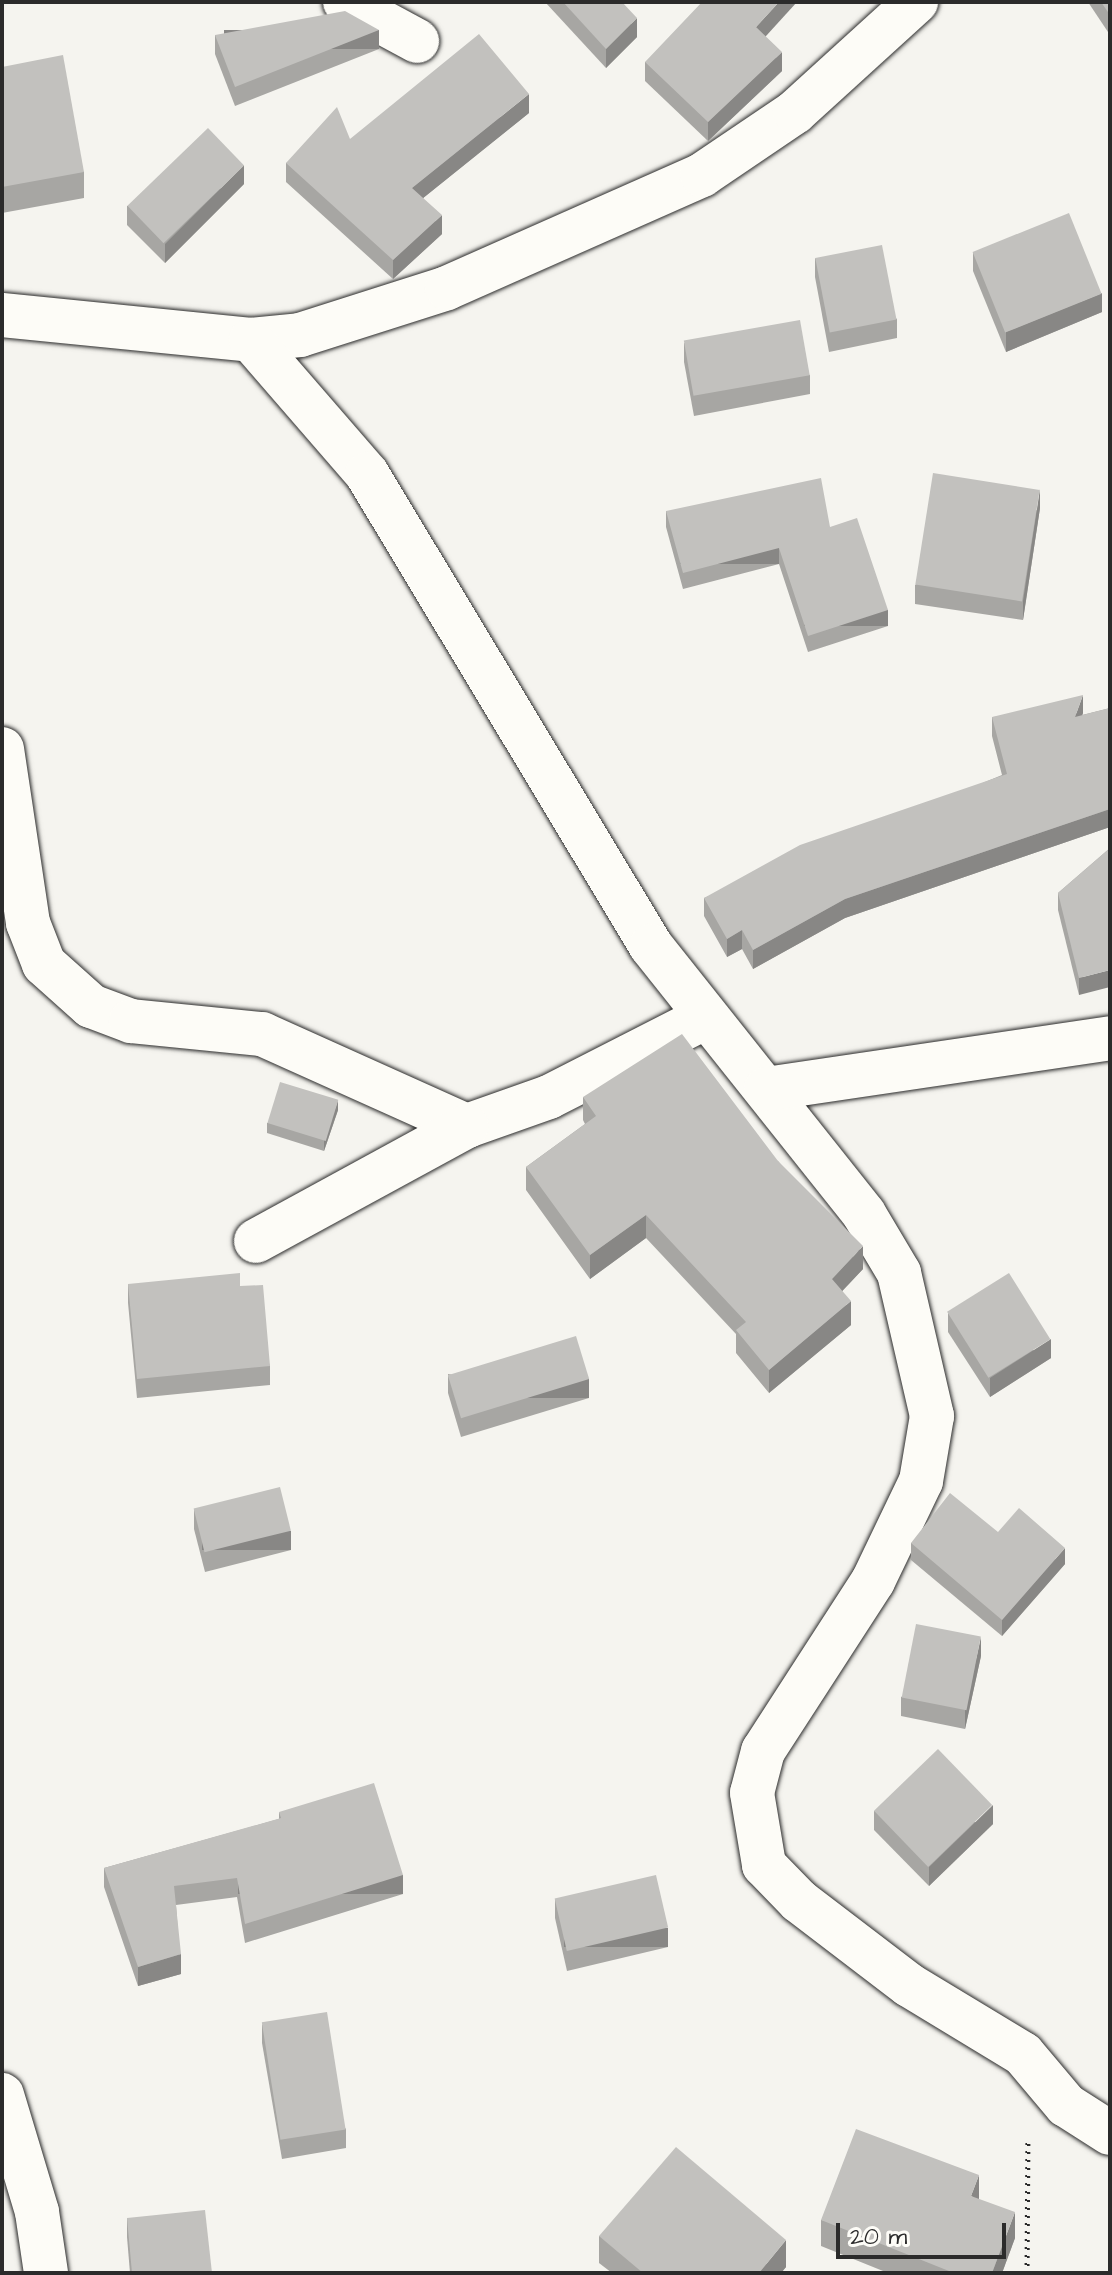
<!DOCTYPE html>
<html>
<head>
<meta charset="utf-8">
<style>
	body { margin:0 }
	#map { position:relative; width:1112px; height:2275px; overflow:hidden; background:#f5f4ef; font-family:"Architects Daughter",sans-serif }
	div>[style] { position:absolute }
	.path>* { height:5px; margin-top:-2.5px; transform-origin:0; background:repeating-linear-gradient(90deg,#2b2b2b 0 2px,transparent 0 8px) }
	.roads { filter:drop-shadow(0 0 2px #2b2b2b) drop-shadow(0 0 2px #2b2b2b) }
	.minor>* { height:44px; margin:-22px; padding:0 22px; transform-origin:22px; border-radius:22px; background:#fdfcf7 }
	.wall>* { inset:0; background:#a7a6a3 }
	.shaded-wall>* { inset:0; background:#888785; transform-origin:0 0 }
	.building>* { inset:0; background:#c2c1be; transform-origin:0 0 }
	span { translate:-50% -50%; white-space:nowrap; text-align:center; line-height:1.15; -webkit-text-stroke:7px #fdfcf7; paint-order:stroke }
	.frame { position:absolute; inset:0; border:4px solid #2b2b2b; pointer-events:none }
	.scale { position:absolute; left:836px; top:2223px; width:170px; height:36px; box-sizing:border-box; border:4px solid #2b2b2b; border-top:0; padding-left:10px; font-size:24px; line-height:28px; white-space:nowrap; color:#2b2b2b; -webkit-text-stroke:6px #fdfcf7; paint-order:stroke }
</style>
</head>
<body>
<div id="map">
	<div class="path">
		<i style="left:1027px;top:2273px;width:131px;rotate:-89.6deg"></i>
	</div>
	<div class="roads">
		<div class="minor">
			<i style="left:345px;top:2px;width:82px;rotate:28.4deg"></i>
			<i style="left:2px;top:315px;width:250px;rotate:5.7deg"></i>
			<i style="left:251px;top:340px;width:49px;rotate:-5.8deg"></i>
			<i style="left:300px;top:335px;width:154px;rotate:-17.7deg"></i>
			<i style="left:447px;top:288px;width:279px;rotate:-23.9deg"></i>
			<i style="left:702px;top:175px;width:112px;rotate:-34.1deg"></i>
			<i style="left:795px;top:112px;width:164px;rotate:-42.3deg"></i>
			<i style="left:251px;top:340px;width:177px;rotate:49.1deg"></i>
			<i style="left:367px;top:474px;width:551px;rotate:58.96deg"></i>
			<i style="left:651px;top:946px;width:342px;rotate:51.5deg"></i>
			<i style="left:864px;top:1214px;width:69px;rotate:59.3deg"></i>
			<i style="left:899px;top:1273px;width:147px;rotate:77deg"></i>
			<i style="left:932px;top:1416px;width:66px;rotate:99.6deg"></i>
			<i style="left:921px;top:1481px;width:111px;rotate:115.6deg"></i>
			<i style="left:873px;top:1581px;width:202px;rotate:122.9deg"></i>
			<i style="left:763px;top:1751px;width:43px;rotate:104.7deg"></i>
			<i style="left:752px;top:1793px;width:73px;rotate:80.5deg"></i>
			<i style="left:764px;top:1865px;width:50px;rotate:45.8deg"></i>
			<i style="left:799px;top:1901px;width:138px;rotate:37.4deg"></i>
			<i style="left:909px;top:1985px;width:133px;rotate:31.2deg"></i>
			<i style="left:1023px;top:2054px;width:67px;rotate:49.9deg"></i>
			<i style="left:1066px;top:2105px;width:52px;rotate:32.5deg"></i>
			<i style="left:2px;top:749px;width:176px;rotate:81.5deg"></i>
			<i style="left:28px;top:923px;width:44px;rotate:68.7deg"></i>
			<i style="left:44px;top:964px;width:63px;rotate:41.8deg"></i>
			<i style="left:91px;top:1006px;width:43px;rotate:20.6deg"></i>
			<i style="left:131px;top:1021px;width:132px;rotate:5.7deg"></i>
			<i style="left:262px;top:1034px;width:225px;rotate:24.2deg"></i>
			<i style="left:467px;top:1126px;width:87px;rotate:-19.5deg"></i>
			<i style="left:549px;top:1097px;width:176px;rotate:-27deg"></i>
			<i style="left:766px;top:1089px;width:348px;rotate:-8.4deg"></i>
			<i style="left:256px;top:1241px;width:240px;rotate:-28.6deg"></i>
			<i style="left:2px;top:2095px;width:122px;rotate:73.3deg"></i>
			<i style="left:37px;top:2212px;width:62px;rotate:81.6deg"></i>
		</div>
	</div>
	<div class="wall">
		<i style="clip-path:polygon(545px 2px,622px 2px,637px 37px,606px 68px)"></i>
		<i style="clip-path:polygon(1088px 2px,1110px 2px,1110px 35px)"></i>
		<i style="clip-path:polygon(215px 35px,379px 49px,235px 106px,215px 54px)"></i>
		<i style="clip-path:polygon(765px 36px,782px 71px,708px 141px,645px 81px,645px 62px)"></i>
		<i style="clip-path:polygon(2px 67px,84px 172px,84px 198px,2px 213px)"></i>
		<i style="clip-path:polygon(529px 113px,423px 198px,442px 234px,393px 279px,286px 182px,286px 163px,350px 139px)"></i>
		<i style="clip-path:polygon(244px 184px,165px 263px,127px 225px,127px 206px)"></i>
		<i style="clip-path:polygon(973px 252px,1102px 312px,1006px 352px,973px 271px)"></i>
		<i style="clip-path:polygon(815px 258px,897px 319px,897px 338px,829px 352px,815px 277px)"></i>
		<i style="clip-path:polygon(684px 343px,810px 375px,810px 394px,694px 416px,684px 362px)"></i>
		<i style="clip-path:polygon(1040px 508px,1023px 620px,915px 604px,915px 585px)"></i>
		<i style="clip-path:polygon(666px 511px,830px 527px,888px 626px,808px 652px,779px 564px,683px 589px,666px 527px)"></i>
		<i style="clip-path:polygon(1110px 708px,1110px 827px,845px 918px,753px 969px,742px 949px,727px 957px,704px 916px,704px 898px,1002px 775px,992px 736px,992px 717px,1083px 713px,1082px 715px)"></i>
		<i style="clip-path:polygon(1110px 848px,1079px 995px,1058px 910px,1058px 893px)"></i>
		<i style="clip-path:polygon(583px 1097px,778px 1161px,863px 1269px,842px 1291px,851px 1325px,769px 1393px,736px 1353px,736px 1334px,646px 1238px,590px 1279px,526px 1190px,526px 1167px,585px 1124px,583px 1120px)"></i>
		<i style="clip-path:polygon(338px 1110px,324px 1151px,267px 1133px,267px 1123px)"></i>
		<i style="clip-path:polygon(128px 1284px,240px 1286px,270px 1366px,270px 1385px,137px 1398px,128px 1303px)"></i>
		<i style="clip-path:polygon(948px 1313px,1051px 1358px,990px 1397px,948px 1332px)"></i>
		<i style="clip-path:polygon(448px 1374px,589px 1398px,461px 1437px,448px 1393px)"></i>
		<i style="clip-path:polygon(194px 1510px,291px 1550px,205px 1572px,194px 1529px)"></i>
		<i style="clip-path:polygon(998px 1532px,1065px 1564px,1002px 1636px,911px 1560px,911px 1543px)"></i>
		<i style="clip-path:polygon(981px 1656px,965px 1729px,901px 1716px,901px 1697px)"></i>
		<i style="clip-path:polygon(874px 1811px,993px 1824px,929px 1886px,874px 1830px)"></i>
		<i style="clip-path:polygon(279px 1812px,403px 1894px,245px 1943px,237px 1897px,176px 1905px,181px 1974px,138px 1986px,104px 1887px,104px 1868px,279px 1819px)"></i>
		<i style="clip-path:polygon(555px 1899px,668px 1947px,567px 1971px,555px 1918px)"></i>
		<i style="clip-path:polygon(262px 2024px,346px 2129px,346px 2148px,282px 2159px,262px 2043px)"></i>
		<i style="clip-path:polygon(127px 2218px,212px 2273px,130px 2273px,127px 2237px)"></i>
		<i style="clip-path:polygon(821px 2220px,1015px 2238px,1002px 2273px,888px 2273px,821px 2246px)"></i>
		<i style="clip-path:polygon(599px 2236px,786px 2267px,781px 2273px,612px 2273px,599px 2263px)"></i>
	</div>
	<div class="shaded-wall">
		<i style="clip-path:polygon(779px 2px,797px 2px,756px 47px,756px 27px)"></i>
		<i style="clip-path:polygon(637px 18px,637px 37px,606px 68px,606px 49px)"></i>
		<i style="left:379px;top:30px;width:19px;height:155px;rotate:90deg"></i>
		<i style="clip-path:polygon(782px 52px,782px 71px,708px 141px,708px 122px)"></i>
		<i style="clip-path:polygon(529px 94px,529px 113px,412px 207px,412px 188px)"></i>
		<i style="clip-path:polygon(244px 165px,244px 184px,165px 263px,165px 244px)"></i>
		<i style="clip-path:polygon(442px 215px,442px 234px,393px 279px,393px 260px)"></i>
		<i style="clip-path:polygon(1102px 293px,1102px 312px,1006px 352px,1006px 332px)"></i>
		<i style="clip-path:polygon(1040px 489px,1040px 508px,1023px 620px,1023px 601px)"></i>
		<i style="left:779px;top:548px;width:16px;height:99px;rotate:90deg"></i>
		<i style="left:888px;top:610px;width:16px;height:84px;rotate:90deg"></i>
		<i style="clip-path:polygon(1083px 695px,1083px 713px,1075px 736px,1075px 717px)"></i>
		<i style="clip-path:polygon(1110px 809px,1110px 827px,845px 918px,753px 969px,753px 950px,845px 899px)"></i>
		<i style="left:4px;top:913px;width:16px;height:2px;rotate:90deg"></i>
		<i style="clip-path:polygon(742px 930px,742px 949px,727px 957px,727px 939px)"></i>
		<i style="clip-path:polygon(1110px 970px,1110px 987px,1079px 995px,1079px 978px)"></i>
		<i style="clip-path:polygon(338px 1100px,338px 1110px,324px 1151px,324px 1141px)"></i>
		<i style="clip-path:polygon(646px 1215px,646px 1238px,590px 1279px,590px 1255px)"></i>
		<i style="clip-path:polygon(863px 1246px,863px 1269px,832px 1302px,832px 1279px)"></i>
		<i style="clip-path:polygon(851px 1301px,851px 1325px,769px 1393px,769px 1370px)"></i>
		<i style="clip-path:polygon(1051px 1339px,1051px 1358px,990px 1397px,990px 1378px)"></i>
		<i style="left:589px;top:1379px;width:19px;height:134px;rotate:90deg"></i>
		<i style="left:291px;top:1531px;width:19px;height:89px;rotate:90deg"></i>
		<i style="clip-path:polygon(1065px 1548px,1065px 1564px,1002px 1636px,1002px 1620px)"></i>
		<i style="clip-path:polygon(981px 1637px,981px 1656px,965px 1729px,965px 1710px)"></i>
		<i style="clip-path:polygon(993px 1805px,993px 1824px,929px 1886px,929px 1867px)"></i>
		<i style="left:403px;top:1875px;width:19px;height:165px;rotate:90deg"></i>
		<i style="left:668px;top:1928px;width:19px;height:104px;rotate:90deg"></i>
		<i style="clip-path:polygon(181px 1954px,181px 1974px,138px 1986px,138px 1967px)"></i>
		<i style="clip-path:polygon(979px 2175px,979px 2201px,971px 2196px)"></i>
		<i style="clip-path:polygon(1015px 2212px,1015px 2238px,1002px 2273px,992px 2273px)"></i>
		<i style="clip-path:polygon(786px 2240px,786px 2267px,781px 2273px,759px 2273px)"></i>
	</div>
	<div class="building">
		<i style="clip-path:polygon(563px 2px,622px 2px,637px 18px,606px 49px)"></i>
		<i style="clip-path:polygon(702px 2px,779px 2px,756px 27px,782px 52px,708px 122px,645px 62px)"></i>
		<i style="clip-path:polygon(1101px 2px,1110px 2px,1110px 15px)"></i>
		<i style="clip-path:polygon(345px 11px,379px 30px,235px 87px,215px 35px)"></i>
		<i style="clip-path:polygon(479px 34px,529px 94px,412px 188px,442px 215px,393px 260px,286px 163px,337px 107px,350px 139px)"></i>
		<i style="clip-path:polygon(63px 55px,84px 172px,2px 187px,2px 67px)"></i>
		<i style="left:208px;top:128px;width:52px;height:112px;rotate:46deg"></i>
		<i style="left:1069px;top:213px;width:87px;height:104px;rotate:68deg"></i>
		<i style="left:882px;top:245px;width:76px;height:68px;rotate:79deg"></i>
		<i style="left:800px;top:320px;width:56px;height:118px;rotate:80deg"></i>
		<i style="left:933px;top:473px;width:108px;height:113px;rotate:9deg"></i>
		<i style="clip-path:polygon(821px 478px,830px 527px,857px 518px,888px 610px,808px 636px,779px 548px,683px 573px,666px 511px)"></i>
		<i style="clip-path:polygon(1083px 695px,1075px 717px,1110px 708px,1110px 809px,845px 899px,753px 950px,742px 930px,727px 939px,704px 898px,800px 845px,1007px 774px,992px 717px)"></i>
		<i style="clip-path:polygon(1110px 848px,1110px 970px,1079px 978px,1058px 893px)"></i>
		<i style="clip-path:polygon(682px 1034px,778px 1161px,863px 1246px,832px 1279px,851px 1301px,769px 1370px,736px 1330px,746px 1322px,646px 1215px,590px 1255px,526px 1167px,596px 1116px,583px 1097px)"></i>
		<i style="left:280px;top:1082px;width:61px;height:43px;rotate:17deg"></i>
		<i style="clip-path:polygon(240px 1273px,240px 1286px,263px 1285px,270px 1366px,137px 1379px,128px 1284px)"></i>
		<i style="left:1009px;top:1273px;width:78px;height:73px;rotate:58deg"></i>
		<i style="left:576px;top:1336px;width:45px;height:134px;rotate:73deg"></i>
		<i style="left:280px;top:1487px;width:45px;height:89px;rotate:76deg"></i>
		<i style="clip-path:polygon(950px 1493px,998px 1532px,1019px 1508px,1065px 1548px,1002px 1620px,911px 1543px)"></i>
		<i style="left:916px;top:1624px;width:66px;height:75px;rotate:11deg"></i>
		<i style="left:938px;top:1749px;width:78px;height:89px;rotate:46deg"></i>
		<i style="clip-path:polygon(374px 1783px,403px 1875px,245px 1924px,237px 1878px,174px 1886px,181px 1954px,138px 1967px,104px 1868px,281px 1818px,279px 1812px)"></i>
		<i style="left:656px;top:1875px;width:54px;height:104px;rotate:77deg"></i>
		<i style="left:327px;top:2012px;width:119px;height:66px;rotate:81deg"></i>
		<i style="clip-path:polygon(856px 2129px,979px 2175px,971px 2196px,1015px 2212px,992px 2273px,954px 2273px,821px 2220px)"></i>
		<i style="clip-path:polygon(676px 2147px,786px 2240px,759px 2273px,643px 2273px,599px 2236px)"></i>
		<i style="clip-path:polygon(205px 2210px,212px 2273px,132px 2273px,127px 2218px)"></i>
	</div>
	<div class="frame"></div>
	<div class="scale">20 m</div>
</div>
</body>
</html>
